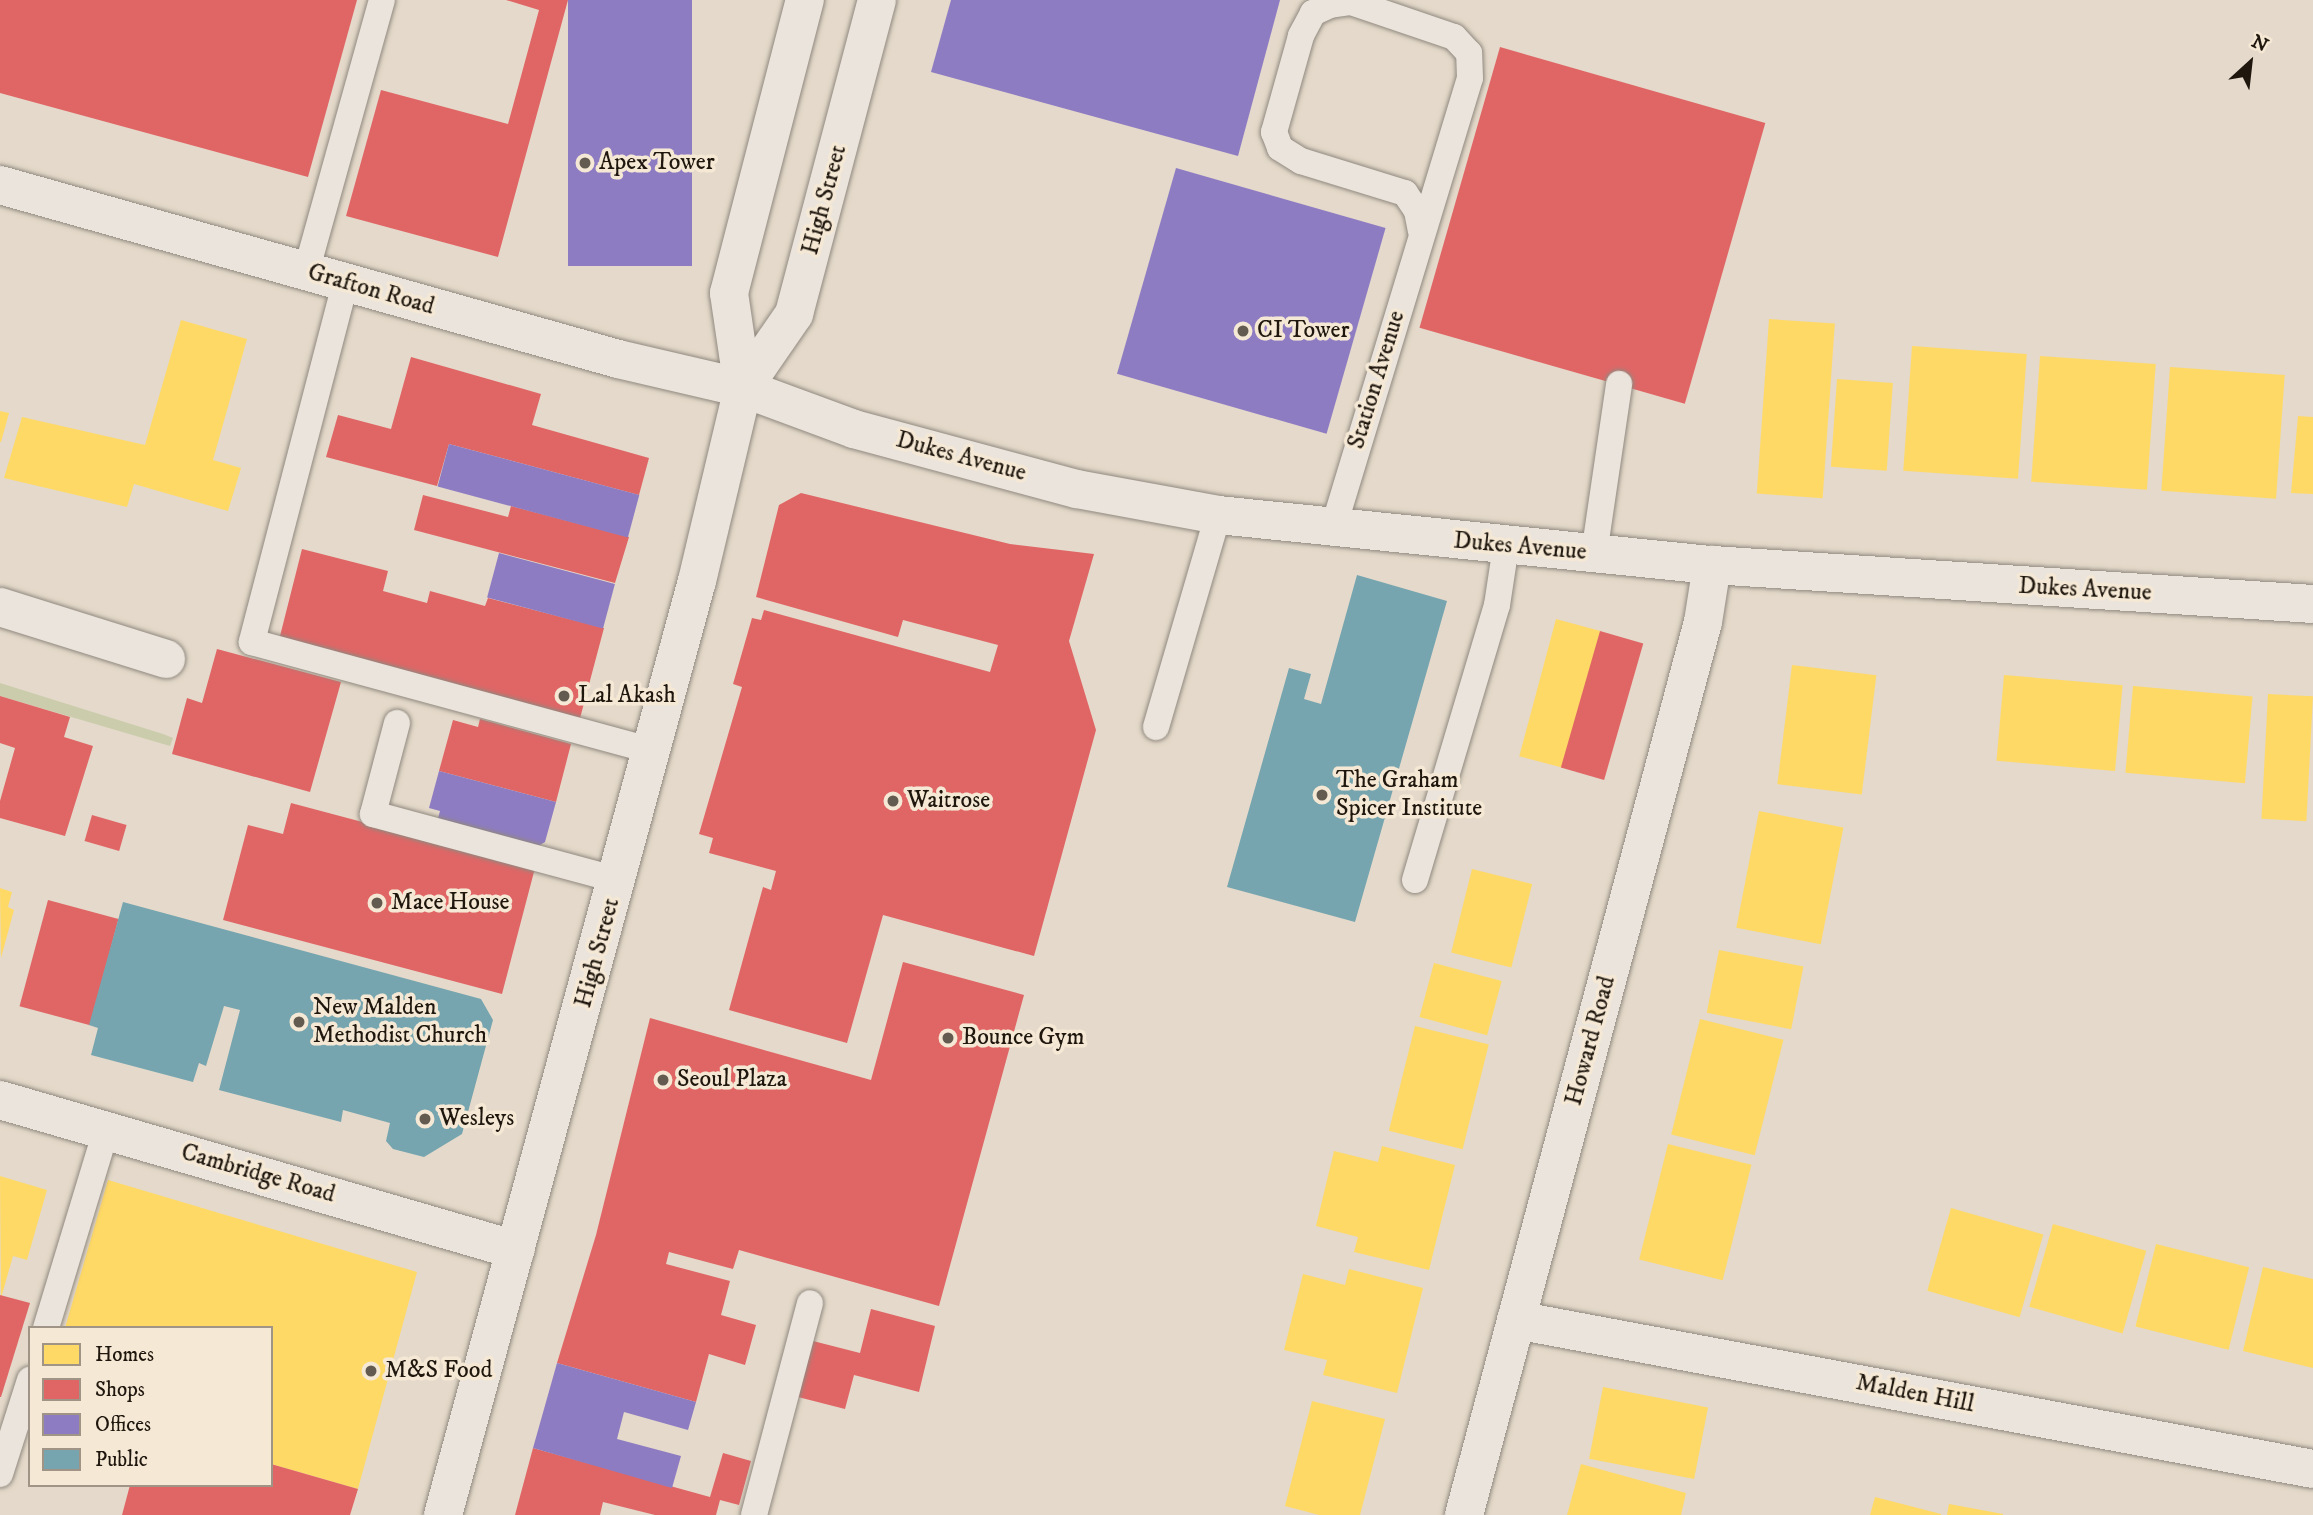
<!DOCTYPE html>
<html>
<head>
<meta charset="utf-8">
<style>
	body { margin:0 }
	#map { position:relative; width:2313px; height:1515px; overflow:hidden; background:#e4d9ca; font-family:"IM FELL DW Pica",serif }
	div>[style] { position:absolute }
	.green>* { inset:0; background:#cbccac }
	.homes>* { inset:0; background:#ffd966; transform-origin:0 0 }
	.shops>* { inset:0; background:#e06666; transform-origin:0 0 }
	.offices>* { inset:0; background:#8e7cc3; transform-origin:0 0 }
	.public>* { inset:0; background:#76a5af }
	.roads { filter:drop-shadow(0 0 2px #90897f) drop-shadow(0 0 2px #90897f) }
	.lane>* { height:26px; margin:-13px; padding:0 13px; transform-origin:13px; border-radius:13px; background:#eae4dc }
	.street>* { height:38px; margin:-19px; padding:0 19px; transform-origin:19px; border-radius:19px; background:#eae4dc }
	.secondary>* { height:38px; margin:-19px; padding:0 19px; transform-origin:19px; border-radius:19px; background:#eae4dc }
	.dots>* { width:19px; height:19px; translate:-50% -50%; box-sizing:border-box; border:4px solid #f5e8d5; border-radius:50% }
	span { translate:-50% -50%; white-space:nowrap; text-align:center; line-height:1.15; -webkit-text-stroke:7px #f5e8d5; paint-order:stroke }
	.poi-label { font-size:24px; color:#1f170e }
	.left { translate:0 -50%; text-align:left }
	.street-label { font-size:24px; color:#1f170e }
	.legend { position:absolute; left:28px; top:1326px; width:245px; height:161px; box-sizing:border-box; background:#f5e8d5; border:2px solid #9f9485; margin:0; padding:9px 12px; list-style:none; font-size:21px; color:#1f170e }
	.legend li { display:flex; align-items:center; gap:14px; height:35px }
	.legend b { width:35px; border:2px solid #9f9485 }
	.north { position:absolute; left:2215px; top:28px; width:70px; height:70px; -webkit-text-stroke:5px #f5e8d5; paint-order:stroke; rotate:27deg; font-size:19px; font-weight:700; line-height:28px; text-align:center; color:#1f170e }
	.north::after { content:''; display:block; margin:auto; width:24px; height:32px; background:#1f170e; clip-path:polygon(50% 0,100% 100%,50% 72%,0 100%) }
</style>
</head>
<body>
<div id="map">
	<div class="green">
		<i style="clip-path:polygon(0 683px,163px 734px,173px 738px,170px 746px,0 696px)"></i>
	</div>
	<div class="homes">
		<i style="left:1769px;top:319px;width:66px;height:175px;rotate:4deg"></i>
		<i style="clip-path:polygon(181px 320px,247px 339px,213px 460px,241px 468px,228px 511px,134px 484px,127px 507px,4px 478px,22px 417px,145px 445px)"></i>
		<i style="left:1912px;top:346px;width:115px;height:125px;rotate:4deg"></i>
		<i style="left:2040px;top:356px;width:116px;height:126px;rotate:4deg"></i>
		<i style="left:2170px;top:367px;width:115px;height:124px;rotate:4deg"></i>
		<i style="left:1837px;top:379px;width:56px;height:88px;rotate:4deg"></i>
		<i style="clip-path:polygon(0 411px,9px 413px,1px 442px,0 442px)"></i>
		<i style="clip-path:polygon(2298px 416px,2313px 417px,2313px 494px,2291px 493px)"></i>
		<i style="left:1556px;top:619px;width:46px;height:142px;rotate:15deg"></i>
		<i style="left:1792px;top:665px;width:85px;height:120px;rotate:7deg"></i>
		<i style="left:2004px;top:675px;width:119px;height:86px;rotate:5deg"></i>
		<i style="left:2133px;top:686px;width:120px;height:87px;rotate:5deg"></i>
		<i style="left:2268px;top:694px;width:45px;height:125px;rotate:3deg"></i>
		<i style="left:1759px;top:811px;width:86px;height:119px;rotate:11deg"></i>
		<i style="left:1472px;top:869px;width:62px;height:86px;rotate:14deg"></i>
		<i style="clip-path:polygon(0 888px,12px 892px,8px 907px,14px 910px,1px 958px)"></i>
		<i style="left:1719px;top:950px;width:86px;height:64px;rotate:11deg"></i>
		<i style="left:1434px;top:963px;width:70px;height:56px;rotate:15deg"></i>
		<i style="left:1700px;top:1019px;width:86px;height:119px;rotate:14deg"></i>
		<i style="left:1415px;top:1026px;width:76px;height:108px;rotate:14deg"></i>
		<i style="left:1668px;top:1144px;width:86px;height:119px;rotate:14deg"></i>
		<i style="clip-path:polygon(1382px 1146px,1455px 1165px,1429px 1270px,1354px 1252px,1358px 1237px,1316px 1226px,1334px 1151px,1378px 1162px)"></i>
		<i style="clip-path:polygon(0 1176px,47px 1190px,27px 1260px,13px 1256px,1px 1298px)"></i>
		<i style="clip-path:polygon(108px 1180px,417px 1272px,358px 1489px,271px 1464px,271px 1328px,65px 1328px)"></i>
		<i style="left:1951px;top:1208px;width:96px;height:86px;rotate:16deg"></i>
		<i style="left:2053px;top:1224px;width:97px;height:86px;rotate:16deg"></i>
		<i style="left:2156px;top:1244px;width:96px;height:85px;rotate:14deg"></i>
		<i style="clip-path:polygon(2263px 1267px,2313px 1279px,2313px 1368px,2243px 1351px)"></i>
		<i style="clip-path:polygon(1349px 1269px,1423px 1288px,1397px 1393px,1323px 1375px,1327px 1360px,1284px 1350px,1303px 1274px,1345px 1285px)"></i>
		<i style="left:1603px;top:1387px;width:107px;height:73px;rotate:11deg"></i>
		<i style="clip-path:polygon(1312px 1401px,1385px 1419px,1360px 1515px,1319px 1515px,1285px 1506px)"></i>
		<i style="clip-path:polygon(1581px 1464px,1686px 1493px,1681px 1515px,1567px 1515px)"></i>
		<i style="clip-path:polygon(1875px 1497px,1941px 1514px,1941px 1515px,1870px 1515px)"></i>
		<i style="clip-path:polygon(1949px 1504px,2003px 1514px,2003px 1515px,1947px 1515px)"></i>
	</div>
	<div class="shops">
		<i style="clip-path:polygon(0 0,357px 0,308px 177px,0 93px)"></i>
		<i style="clip-path:polygon(506px 0,568px 0,498px 257px,346px 216px,381px 90px,508px 124px,539px 10px)"></i>
		<i style="left:1500px;top:47px;width:276px;height:292px;rotate:16deg"></i>
		<i style="clip-path:polygon(411px 357px,541px 394px,532px 425px,649px 458px,639px 495px,449px 444px,437px 486px,326px 457px,338px 415px,391px 429px)"></i>
		<i style="clip-path:polygon(801px 493px,1010px 544px,1094px 554px,1069px 641px,1096px 730px,1034px 956px,883px 915px,847px 1043px,729px 1010px,763px 887px,771px 890px,776px 871px,709px 853px,713px 838px,699px 834px,742px 687px,733px 684px,752px 618px,761px 620px,764px 610px,990px 672px,998px 645px,903px 620px,898px 637px,756px 597px,779px 505px)"></i>
		<i style="clip-path:polygon(423px 495px,508px 517px,511px 506px,629px 537px,615px 583px,414px 530px)"></i>
		<i style="clip-path:polygon(302px 549px,388px 571px,383px 591px,427px 603px,430px 591px,485px 606px,488px 598px,604px 628px,579px 722px,279px 640px)"></i>
		<i style="left:1600px;top:631px;width:45px;height:142px;rotate:16deg"></i>
		<i style="clip-path:polygon(217px 649px,341px 682px,310px 792px,172px 754px,187px 698px,202px 703px)"></i>
		<i style="clip-path:polygon(0 696px,70px 717px,64px 737px,93px 746px,65px 836px,0 818px,0 801px,15px 748px,0 743px)"></i>
		<i style="clip-path:polygon(480px 719px,571px 744px,556px 802px,439px 771px,453px 720px,478px 727px)"></i>
		<i style="clip-path:polygon(291px 803px,535px 868px,502px 994px,223px 920px,248px 825px,283px 834px)"></i>
		<i style="left:92px;top:815px;width:36px;height:27px;rotate:16deg"></i>
		<i style="left:48px;top:900px;width:73px;height:110px;rotate:15deg"></i>
		<i style="clip-path:polygon(903px 962px,1024px 995px,939px 1306px,739px 1250px,733px 1269px,669px 1252px,666px 1264px,730px 1281px,721px 1315px,756px 1325px,745px 1365px,709px 1354px,696px 1402px,557px 1363px,596px 1235px,650px 1018px,871px 1080px)"></i>
		<i style="clip-path:polygon(0 1295px,30px 1303px,1px 1397px,0 1397px)"></i>
		<i style="clip-path:polygon(871px 1309px,935px 1326px,919px 1392px,854px 1375px,845px 1409px,798px 1397px,813px 1341px,860px 1353px)"></i>
		<i style="clip-path:polygon(533px 1448px,710px 1497px,723px 1453px,751px 1461px,739px 1505px,720px 1500px,716px 1515px,655px 1515px,603px 1502px,600px 1515px,515px 1515px)"></i>
		<i style="clip-path:polygon(271px 1464px,358px 1489px,350px 1515px,122px 1515px,130px 1485px,271px 1485px)"></i>
	</div>
	<div class="offices">
		<i style="left:568px;top:0;width:124px;height:266px"></i>
		<i style="clip-path:polygon(951px 0,1280px 0,1238px 156px,931px 72px)"></i>
		<i style="left:1176px;top:168px;width:218px;height:214px;rotate:16deg"></i>
		<i style="left:449px;top:444px;width:197px;height:44px;rotate:15deg"></i>
		<i style="left:499px;top:553px;width:120px;height:46px;rotate:15deg"></i>
		<i style="clip-path:polygon(439px 771px,556px 802px,545px 842px,535px 848px,437px 822px,440px 811px,429px 808px)"></i>
		<i style="clip-path:polygon(557px 1363px,696px 1402px,688px 1430px,624px 1412px,617px 1439px,681px 1456px,672px 1488px,533px 1448px)"></i>
	</div>
	<div class="public">
		<i style="clip-path:polygon(1357px 575px,1447px 601px,1355px 922px,1227px 887px,1289px 668px,1311px 674px,1304px 699px,1321px 704px)"></i>
		<i style="clip-path:polygon(123px 902px,481px 999px,493px 1020px,462px 1134px,424px 1157px,393px 1149px,386px 1141px,390px 1123px,343px 1110px,341px 1122px,219px 1090px,240px 1010px,224px 1006px,206px 1066px,199px 1063px,193px 1082px,91px 1055px,98px 1028px,89px 1025px)"></i>
	</div>
	<div class="roads">
		<div class="lane">
			<i style="left:306px;top:272px;width:282px;rotate:-74.4deg"></i>
			<i style="left:345px;top:284px;width:370px;rotate:104.6deg"></i>
			<i style="left:252px;top:642px;width:415px;rotate:15.2deg"></i>
			<i style="left:1333px;top:529px;width:471px;rotate:-73.1deg"></i>
			<i style="left:1470px;top:78px;width:25px;rotate:-92deg"></i>
			<i style="left:1469px;top:53px;width:22px;rotate:-133deg"></i>
			<i style="left:1454px;top:37px;width:109px;rotate:-161.2deg"></i>
			<i style="left:1351px;top:2px;width:21px;rotate:172deg"></i>
			<i style="left:1330px;top:5px;width:19px;rotate:155deg"></i>
			<i style="left:1313px;top:13px;width:26px;rotate:118deg"></i>
			<i style="left:1301px;top:36px;width:100px;rotate:105.7deg"></i>
			<i style="left:1274px;top:132px;width:17px;rotate:69deg"></i>
			<i style="left:1280px;top:148px;width:25px;rotate:32deg"></i>
			<i style="left:1301px;top:161px;width:109px;rotate:17.1deg"></i>
			<i style="left:1405px;top:193px;width:22px;rotate:56deg"></i>
			<i style="left:1417px;top:211px;width:20px;rotate:79deg"></i>
			<i style="left:1594px;top:554px;width:172px;rotate:-81.6deg"></i>
			<i style="left:397px;top:723px;width:94px;rotate:104.8deg"></i>
			<i style="left:373px;top:814px;width:253px;rotate:15.1deg"></i>
			<i style="left:1156px;top:727px;width:221px;rotate:-73.7deg"></i>
			<i style="left:1415px;top:880px;width:287px;rotate:-73.4deg"></i>
			<i style="left:1497px;top:605px;width:60px;rotate:-81.3deg"></i>
			<i style="left:46px;top:1328px;width:206px;rotate:-73.1deg"></i>
			<i style="left:0;top:1474px;width:99px;rotate:-72.3deg"></i>
			<i style="left:754px;top:1515px;width:219px;rotate:-75.2deg"></i>
		</div>
		<div class="street">
			<i style="left:0;top:185px;width:642px;rotate:15.72deg"></i>
			<i style="left:618px;top:359px;width:128px;rotate:13.1deg"></i>
			<i style="left:743px;top:388px;width:118px;rotate:20.3deg"></i>
			<i style="left:854px;top:429px;width:231px;rotate:15.1deg"></i>
			<i style="left:1077px;top:489px;width:143px;rotate:10.4deg"></i>
			<i style="left:1218px;top:515px;width:497px;rotate:5.8deg"></i>
			<i style="left:1712px;top:565px;width:602px;rotate:3.71deg"></i>
			<i style="left:0;top:607px;width:174px;rotate:17.4deg"></i>
			<i style="left:0;top:1100px;width:537px;rotate:16.21deg"></i>
			<i style="left:1516px;top:1320px;width:811px;rotate:10.59deg"></i>
			<i style="left:1464px;top:1515px;width:924px;rotate:-75.02deg"></i>
			<i style="left:1703px;top:622px;width:58px;rotate:-81deg"></i>
		</div>
		<div class="secondary">
			<i style="left:743px;top:388px;width:96px;rotate:-98.4deg"></i>
			<i style="left:729px;top:293px;width:303px;rotate:-75.5deg"></i>
			<i style="left:443px;top:1515px;width:968px;rotate:-74.79deg"></i>
			<i style="left:697px;top:581px;width:198px;rotate:-76.6deg"></i>
			<i style="left:743px;top:388px;width:90px;rotate:-55.4deg"></i>
			<i style="left:794px;top:314px;width:325px;rotate:-75.2deg"></i>
		</div>
	</div>
	<div class="dots">
		<i style="left:585px;top:163px;background:#645b50"></i>
		<i style="left:1243px;top:331px;background:#645b50"></i>
		<i style="left:564px;top:696px;background:#645b50"></i>
		<i style="left:1322px;top:795px;background:#645b50"></i>
		<i style="left:893px;top:801px;background:#645b50"></i>
		<i style="left:377px;top:903px;background:#645b50"></i>
		<i style="left:299px;top:1022px;background:#645b50"></i>
		<i style="left:948px;top:1038px;background:#645b50"></i>
		<i style="left:663px;top:1080px;background:#645b50"></i>
		<i style="left:425px;top:1119px;background:#645b50"></i>
		<i style="left:371px;top:1371px;background:#645b50"></i>
	</div>
	<div class="poi-label">
		<span class="left" style="left:599px;top:163px">Apex Tower</span>
		<span class="left" style="left:1257px;top:331px">CI Tower</span>
		<span class="left" style="left:578px;top:696px">Lal Akash</span>
		<span class="left" style="left:1336px;top:795px">The Graham<br>Spicer Institute</span>
		<span class="left" style="left:907px;top:801px">Waitrose</span>
		<span class="left" style="left:391px;top:903px">Mace House</span>
		<span class="left" style="left:313px;top:1022px">New Malden<br>Methodist Church</span>
		<span class="left" style="left:962px;top:1038px">Bounce Gym</span>
		<span class="left" style="left:677px;top:1080px">Seoul Plaza</span>
		<span class="left" style="left:439px;top:1119px">Wesleys</span>
		<span class="left" style="left:385px;top:1371px">M&amp;S Food</span>
	</div>
	<div class="street-label">
		<span style="left:825px;top:200px;rotate:-75deg">High Street</span>
		<span style="left:371px;top:290px;rotate:16deg">Grafton Road</span>
		<span style="left:1377px;top:380px;rotate:-73deg">Station Avenue</span>
		<span style="left:961px;top:457px;rotate:15deg">Dukes Avenue</span>
		<span style="left:1520px;top:547px;rotate:5deg">Dukes Avenue</span>
		<span style="left:2085px;top:590px;rotate:3deg">Dukes Avenue</span>
		<span style="left:598px;top:953px;rotate:-75deg">High Street</span>
		<span style="left:1591px;top:1041px;rotate:-75deg">Howard Road</span>
		<span style="left:258px;top:1174px;rotate:16deg">Cambridge Road</span>
		<span style="left:1915px;top:1394px;rotate:11deg">Malden Hill</span>
	</div>
	<ul class="legend">
	<li><b style="height:19px;background:#ffd966"></b>Homes</li>
	<li><b style="height:19px;background:#e06666"></b>Shops</li>
	<li><b style="height:19px;background:#8e7cc3"></b>Offices</li>
	<li><b style="height:19px;background:#76a5af"></b>Public</li>
	</ul>
	<div class="north">N</div>
</div>
</body>
</html>
